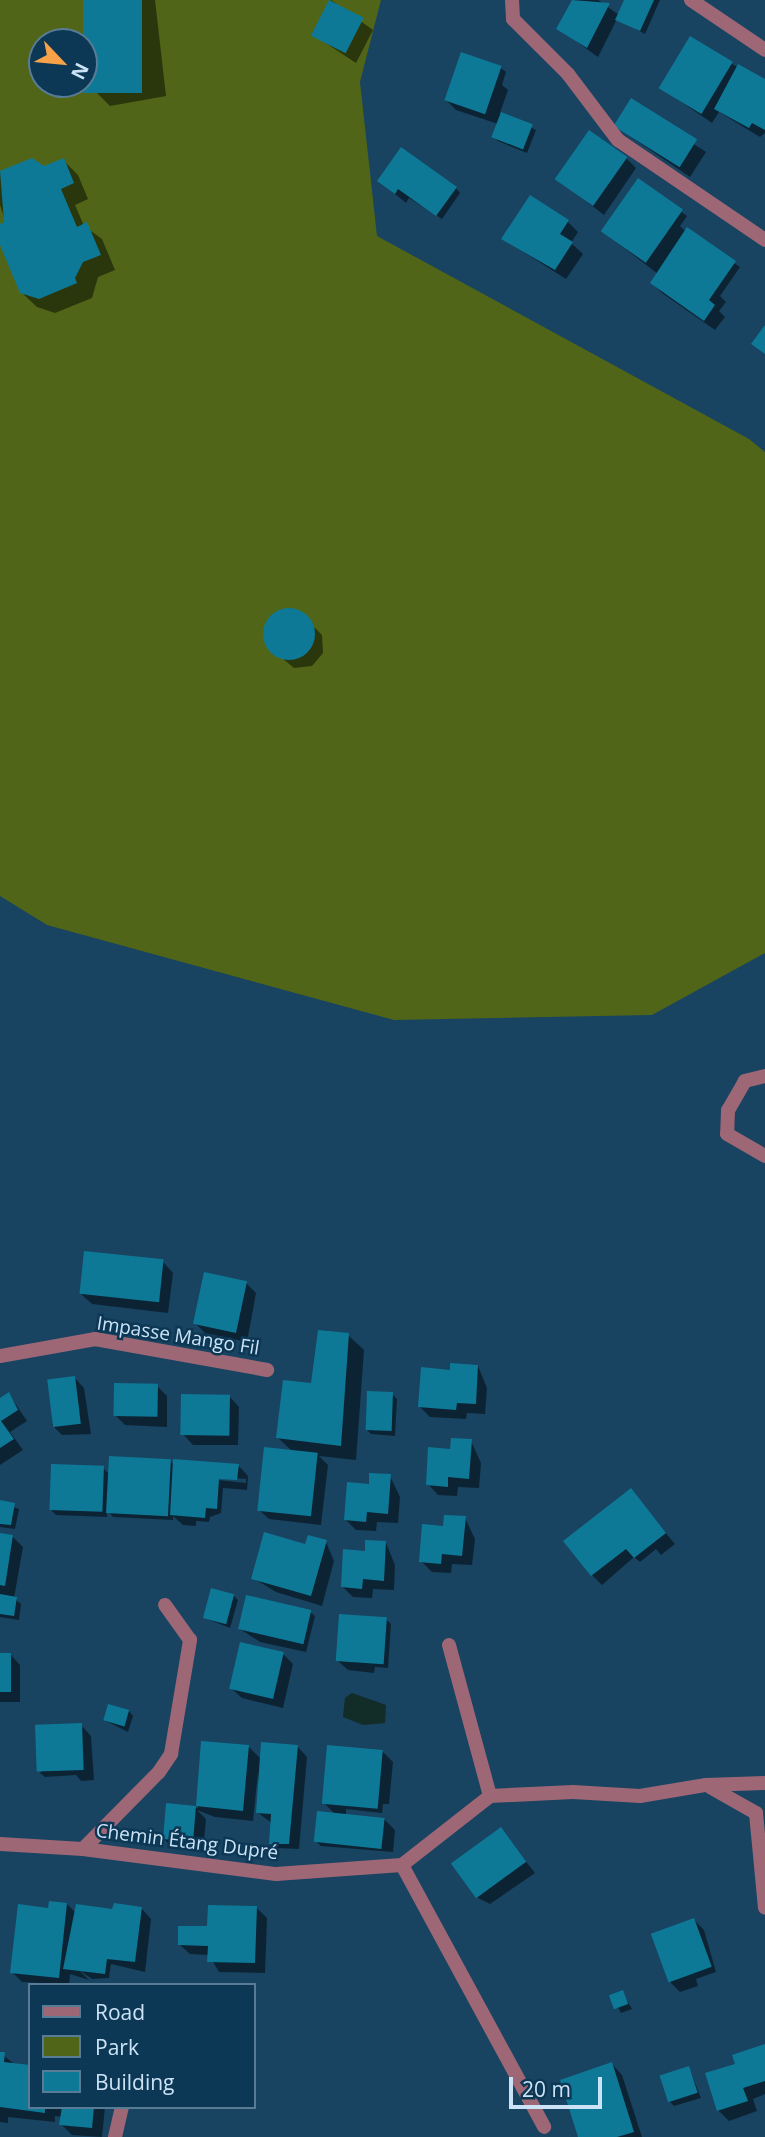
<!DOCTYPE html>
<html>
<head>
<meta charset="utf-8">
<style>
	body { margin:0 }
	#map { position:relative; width:765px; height:2137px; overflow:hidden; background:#184361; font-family:"Open Sans",sans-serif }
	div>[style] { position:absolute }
	.green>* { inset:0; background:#506517 }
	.water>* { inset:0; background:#122c28 }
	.shadow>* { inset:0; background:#0007 }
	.building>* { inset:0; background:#0e7997; transform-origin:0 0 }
	.round { border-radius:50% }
	.street>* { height:14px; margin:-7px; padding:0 7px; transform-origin:7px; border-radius:7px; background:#9e6775 }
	span { translate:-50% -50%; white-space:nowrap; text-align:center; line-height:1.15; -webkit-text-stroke:5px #0c3856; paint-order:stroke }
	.street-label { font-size:19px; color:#cce3f5 }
	.legend { position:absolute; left:28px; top:1983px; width:228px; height:126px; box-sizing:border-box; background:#0c3856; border:2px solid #597c96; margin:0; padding:9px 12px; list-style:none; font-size:21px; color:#cce3f5 }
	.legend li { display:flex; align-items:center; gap:14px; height:35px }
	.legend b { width:35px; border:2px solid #597c96 }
	.north { position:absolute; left:28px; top:28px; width:70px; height:70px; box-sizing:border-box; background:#0c3856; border:2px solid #597c96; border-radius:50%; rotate:116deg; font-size:19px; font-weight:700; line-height:28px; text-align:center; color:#cce3f5 }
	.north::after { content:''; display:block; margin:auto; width:24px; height:32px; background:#f7a149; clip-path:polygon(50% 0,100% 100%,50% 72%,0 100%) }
	.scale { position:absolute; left:509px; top:2077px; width:93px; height:32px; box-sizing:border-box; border:4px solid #cce3f5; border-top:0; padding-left:9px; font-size:21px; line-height:24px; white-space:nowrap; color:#cce3f5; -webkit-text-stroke:5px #0c3856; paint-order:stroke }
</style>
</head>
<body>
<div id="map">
	<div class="green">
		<i style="clip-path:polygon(evenodd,0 0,381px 0,360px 82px,377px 236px,749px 439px,765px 452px,765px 953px,652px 1015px,394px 1020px,47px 925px,0 896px,0 0,42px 42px,84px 42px,84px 84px,42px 84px,42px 42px)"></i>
	</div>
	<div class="water">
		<i style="clip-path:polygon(352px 1693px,386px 1705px,385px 1723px,363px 1725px,343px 1717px,345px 1698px)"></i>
	</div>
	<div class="shadow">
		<i style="clip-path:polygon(85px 0,155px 0,166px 96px,110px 106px,95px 91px)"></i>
		<i style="clip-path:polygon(331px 0,373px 30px,356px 63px,312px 34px)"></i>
		<i style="clip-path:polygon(574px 0,598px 0,619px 15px,626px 0,660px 0,645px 34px,617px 19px,598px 57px,559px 29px)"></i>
		<i style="clip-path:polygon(732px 64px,765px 81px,765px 133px,760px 137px,719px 112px,712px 123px,661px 88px)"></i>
		<i style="clip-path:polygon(501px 68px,506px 72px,502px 85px,508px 90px,500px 113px,536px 130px,527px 153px,498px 141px,493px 136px,498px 124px,456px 110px,446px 100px)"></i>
		<i style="clip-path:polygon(661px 123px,706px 152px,690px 177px,615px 126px)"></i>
		<i style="clip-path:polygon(626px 158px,636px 168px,604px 215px,557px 179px)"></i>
		<i style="clip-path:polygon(32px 160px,44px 168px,63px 160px,78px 175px,88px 199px,75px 205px,84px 226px,102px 239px,115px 270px,98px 277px,92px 298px,55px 313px,37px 307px,21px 292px,0 240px,0 226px,6px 223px,0 205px,0 173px)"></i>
		<i style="clip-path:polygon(638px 180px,687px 216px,680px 226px,686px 232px,740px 267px,720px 296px,726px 302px,719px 311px,725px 317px,715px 330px,662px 293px,652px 283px,658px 274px,602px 231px)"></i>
		<i style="clip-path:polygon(379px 181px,456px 188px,460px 193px,442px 219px,409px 198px,406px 203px)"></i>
		<i style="clip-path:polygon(568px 222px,578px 232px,571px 243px,583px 254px,566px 279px,503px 239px)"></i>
		<i style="clip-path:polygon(298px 611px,322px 635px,323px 653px,312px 666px,294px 668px,269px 647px,266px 629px,276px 614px)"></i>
		<i style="clip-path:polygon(163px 1262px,173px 1273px,168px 1313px,92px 1304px,81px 1294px)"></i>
		<i style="clip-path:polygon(246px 1283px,256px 1293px,247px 1342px,205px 1333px,195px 1323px)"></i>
		<i style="clip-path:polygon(348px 1335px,364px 1350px,356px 1460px,319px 1456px,328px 1465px,321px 1525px,269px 1519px,258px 1509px,292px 1451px,278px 1438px)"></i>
		<i style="clip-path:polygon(478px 1366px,487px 1388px,485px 1414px,467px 1413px,466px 1419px,430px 1417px,420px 1407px)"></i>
		<i style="clip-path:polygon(74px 1377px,84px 1388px,91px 1434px,62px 1435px,52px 1425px)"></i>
		<i style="clip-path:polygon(157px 1386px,167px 1396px,167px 1427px,125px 1425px,115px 1415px)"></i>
		<i style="clip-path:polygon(9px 1394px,27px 1421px,10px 1432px,23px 1450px,0 1465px,0 1400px)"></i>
		<i style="clip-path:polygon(392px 1394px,397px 1399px,395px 1436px,371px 1434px,366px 1429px)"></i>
		<i style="clip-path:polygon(229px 1396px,239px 1407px,238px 1445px,193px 1445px,183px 1434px)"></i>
		<i style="clip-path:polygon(471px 1441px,481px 1463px,479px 1488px,458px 1487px,457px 1496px,438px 1495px,428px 1484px,451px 1451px)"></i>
		<i style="clip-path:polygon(evenodd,170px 1461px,174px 1465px,238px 1465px,248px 1476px,247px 1490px,223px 1488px,221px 1513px,210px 1517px,209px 1522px,196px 1521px,196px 1526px,183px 1525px,173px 1516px,173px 1520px,113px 1517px,107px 1510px,107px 1517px,56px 1515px,51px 1510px,103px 1468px,110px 1475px,170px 1461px,215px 1477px,246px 1479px,246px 1483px,218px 1480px,215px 1477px)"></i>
		<i style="clip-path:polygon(390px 1476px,400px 1497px,398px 1523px,377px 1522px,376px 1531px,356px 1530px,346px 1520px)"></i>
		<i style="clip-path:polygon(0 1502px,19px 1509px,15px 1529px,0 1527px)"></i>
		<i style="clip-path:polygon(465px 1518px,475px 1539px,472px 1565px,452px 1564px,451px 1573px,432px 1572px,421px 1561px)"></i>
		<i style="clip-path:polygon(656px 1522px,675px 1544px,661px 1555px,656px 1549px,640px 1562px,634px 1557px,602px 1585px,592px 1575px)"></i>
		<i style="clip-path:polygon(0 1534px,13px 1537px,23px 1547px,14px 1598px,21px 1604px,19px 1620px,0 1617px)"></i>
		<i style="clip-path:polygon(326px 1542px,334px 1561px,322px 1606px,276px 1592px,253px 1578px,307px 1546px)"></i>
		<i style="clip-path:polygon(386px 1543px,395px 1565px,394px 1590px,373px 1589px,372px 1598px,353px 1597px,342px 1586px)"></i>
		<i style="clip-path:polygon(233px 1595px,238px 1600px,230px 1628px,205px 1618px)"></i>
		<i style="clip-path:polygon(310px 1612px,315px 1616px,306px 1652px,260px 1642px,240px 1629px)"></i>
		<i style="clip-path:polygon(386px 1619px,391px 1624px,388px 1668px,375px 1667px,374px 1673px,348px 1670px,337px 1660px)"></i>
		<i style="clip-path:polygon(0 1654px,10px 1654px,20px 1665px,20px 1702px,0 1702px)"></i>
		<i style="clip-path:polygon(283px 1654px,293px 1664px,283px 1708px,242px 1698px,231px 1688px)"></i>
		<i style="clip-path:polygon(129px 1711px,133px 1716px,128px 1732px,104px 1720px)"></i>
		<i style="clip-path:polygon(81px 1725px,91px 1736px,94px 1780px,81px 1781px,76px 1775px,45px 1777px,40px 1773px)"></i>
		<i style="clip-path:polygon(203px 1743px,249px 1747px,262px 1760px,297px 1746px,307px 1757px,299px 1849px,276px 1848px,271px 1843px,272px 1823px,258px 1813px,258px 1772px,253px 1821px,215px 1817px,197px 1810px,206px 1819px,203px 1851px,175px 1849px,164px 1839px,167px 1805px,198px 1808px)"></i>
		<i style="clip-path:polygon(382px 1751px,393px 1762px,389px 1804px,383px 1804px,382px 1813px,346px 1809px,346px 1816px,384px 1819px,395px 1830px,393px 1852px,321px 1846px,316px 1841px,336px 1815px,324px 1803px)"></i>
		<i style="clip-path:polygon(501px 1830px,535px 1873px,490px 1904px,476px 1897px)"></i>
		<i style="clip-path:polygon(67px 1904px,76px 1913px,141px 1908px,151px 1919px,145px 1972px,111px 1964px,109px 1978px,92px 1979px,78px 1969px,89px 1980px,70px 1974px,69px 1985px,22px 1982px,12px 1972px,50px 1910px)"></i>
		<i style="clip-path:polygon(257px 1908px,267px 1918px,265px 1973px,219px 1972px,209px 1955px,190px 1954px,179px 1944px)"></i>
		<i style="clip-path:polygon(694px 1920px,704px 1930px,716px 1972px,696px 1979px,698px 1986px,680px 1992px,670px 1982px)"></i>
		<i style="clip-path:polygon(622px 1992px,632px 2009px,621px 2013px,612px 1996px)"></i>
		<i style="clip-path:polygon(765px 2046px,765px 2094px,753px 2099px,757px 2111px,729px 2121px,718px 2110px,737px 2065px)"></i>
		<i style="clip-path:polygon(0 2053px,16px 2065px,30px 2107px,105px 2107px,102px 2137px,72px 2135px,61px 2124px,62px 2117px,55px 2116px,55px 2122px,8px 2117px,8px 2123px,0 2122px)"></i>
		<i style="clip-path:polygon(612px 2064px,622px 2075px,642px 2137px,580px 2137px)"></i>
		<i style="clip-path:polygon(689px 2068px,701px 2098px,674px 2106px,669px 2101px)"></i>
	</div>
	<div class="building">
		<i style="left:83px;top:0;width:59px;height:93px"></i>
		<i style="left:329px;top:0;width:39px;height:40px;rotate:27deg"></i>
		<i style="clip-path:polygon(572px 0,610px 3px,587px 48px,556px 29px)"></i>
		<i style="clip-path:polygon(624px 0,654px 0,640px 31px,615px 20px)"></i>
		<i style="left:690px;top:36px;width:50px;height:61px;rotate:31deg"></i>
		<i style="left:461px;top:52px;width:43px;height:51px;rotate:19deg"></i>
		<i style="clip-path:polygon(738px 64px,765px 79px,765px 130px,752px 123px,749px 128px,714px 109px)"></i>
		<i style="left:631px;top:98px;width:78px;height:33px;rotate:32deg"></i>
		<i style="left:501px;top:112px;width:34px;height:27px;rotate:21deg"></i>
		<i style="left:589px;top:130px;width:47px;height:60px;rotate:35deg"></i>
		<i style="clip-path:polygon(401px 147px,457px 187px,436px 216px,398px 189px,395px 194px,377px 181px)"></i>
		<i style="clip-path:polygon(32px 158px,44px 166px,64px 158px,74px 183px,61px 189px,77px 227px,87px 222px,101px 255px,83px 262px,75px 278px,77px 283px,39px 299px,20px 293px,0 245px,0 224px,4px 222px,0 171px)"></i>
		<i style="left:638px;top:178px;width:55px;height:65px;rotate:35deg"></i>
		<i style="clip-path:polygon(530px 195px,569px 220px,560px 234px,573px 242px,555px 270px,501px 239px)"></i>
		<i style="clip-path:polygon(687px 227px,736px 261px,709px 300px,715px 305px,704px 321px,650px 283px)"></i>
		<i style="clip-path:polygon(765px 325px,765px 354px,751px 344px)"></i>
		<i class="round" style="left:263px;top:608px;width:52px;height:52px"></i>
		<i style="left:84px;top:1251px;width:80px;height:43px;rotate:6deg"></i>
		<i style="left:204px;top:1272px;width:44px;height:53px;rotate:12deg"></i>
		<i style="clip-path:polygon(318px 1330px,349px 1333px,341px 1446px,276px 1438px,283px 1380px,311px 1383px)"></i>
		<i style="clip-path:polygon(450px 1363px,478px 1365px,476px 1404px,457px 1403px,456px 1410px,418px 1407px,421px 1367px,450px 1370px)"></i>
		<i style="left:75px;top:1376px;width:48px;height:28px;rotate:83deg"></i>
		<i style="left:114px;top:1383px;width:44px;height:33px;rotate:1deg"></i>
		<i style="left:367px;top:1391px;width:26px;height:39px;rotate:2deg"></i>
		<i style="clip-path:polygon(9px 1392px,18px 1410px,1px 1421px,14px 1439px,0 1448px,0 1398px)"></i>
		<i style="left:181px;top:1394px;width:49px;height:41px;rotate:1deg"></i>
		<i style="clip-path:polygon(451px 1438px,472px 1439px,469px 1479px,448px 1477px,448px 1487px,426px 1485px,428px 1447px,450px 1449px)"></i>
		<i style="left:264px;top:1447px;width:54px;height:64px;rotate:6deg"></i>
		<i style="left:109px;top:1456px;width:62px;height:57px;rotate:3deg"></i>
		<i style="clip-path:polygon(173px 1459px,239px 1464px,237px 1480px,219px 1479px,217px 1509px,206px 1508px,205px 1518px,170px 1515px)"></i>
		<i style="left:51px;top:1464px;width:53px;height:46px;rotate:2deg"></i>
		<i style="clip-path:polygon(369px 1473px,391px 1474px,388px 1514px,367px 1512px,366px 1522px,344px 1520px,347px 1482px,369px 1484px)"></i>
		<i style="clip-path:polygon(631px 1488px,666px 1533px,634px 1558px,626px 1549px,591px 1576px,563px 1541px)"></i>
		<i style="clip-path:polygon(0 1500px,15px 1503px,11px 1525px,0 1524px)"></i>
		<i style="clip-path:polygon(444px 1515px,466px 1516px,462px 1556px,442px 1554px,441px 1564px,419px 1562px,422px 1524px,443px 1526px)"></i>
		<i style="clip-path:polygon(264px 1532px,305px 1544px,308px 1535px,327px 1540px,311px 1596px,251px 1579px)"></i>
		<i style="clip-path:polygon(0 1533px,13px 1535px,5px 1586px,0 1585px)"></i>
		<i style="clip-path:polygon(365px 1540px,386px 1541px,384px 1581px,363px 1579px,362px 1589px,341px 1587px,343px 1549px,365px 1551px)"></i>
		<i style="left:211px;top:1588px;width:24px;height:31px;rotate:15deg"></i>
		<i style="clip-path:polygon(0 1594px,17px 1597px,14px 1616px,0 1614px)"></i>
		<i style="left:246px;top:1595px;width:67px;height:35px;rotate:13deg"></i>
		<i style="left:339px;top:1614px;width:48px;height:47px;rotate:4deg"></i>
		<i style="left:240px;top:1642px;width:45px;height:48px;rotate:13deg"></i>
		<i style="left:0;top:1653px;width:11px;height:39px"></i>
		<i style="left:108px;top:1704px;width:22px;height:17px;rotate:16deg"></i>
		<i style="left:82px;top:1723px;width:47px;height:47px;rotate:88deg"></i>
		<i style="clip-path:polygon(201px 1741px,249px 1745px,243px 1811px,196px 1806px,193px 1842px,163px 1839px,166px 1803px,196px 1806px)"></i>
		<i style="clip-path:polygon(261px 1742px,298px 1745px,289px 1844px,269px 1844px,271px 1814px,256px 1813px)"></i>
		<i style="left:327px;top:1745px;width:56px;height:59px;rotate:5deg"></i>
		<i style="left:317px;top:1811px;width:68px;height:31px;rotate:6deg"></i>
		<i style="left:501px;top:1827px;width:43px;height:62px;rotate:54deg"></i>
		<i style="clip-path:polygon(49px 1901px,67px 1903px,59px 1978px,10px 1973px,18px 1904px,48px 1908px)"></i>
		<i style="clip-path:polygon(114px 1903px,142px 1907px,135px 1962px,107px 1959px,105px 1974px,63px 1969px,76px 1904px,112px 1909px)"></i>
		<i style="clip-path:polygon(208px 1905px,257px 1906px,255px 1963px,207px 1962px,208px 1946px,178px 1945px,178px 1926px,207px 1926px)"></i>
		<i style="left:694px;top:1918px;width:52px;height:46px;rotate:70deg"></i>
		<i style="left:623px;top:1990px;width:15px;height:15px;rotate:70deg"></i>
		<i style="clip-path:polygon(765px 2044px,765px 2081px,743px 2088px,748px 2101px,717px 2111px,705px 2073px,735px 2064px,732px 2055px)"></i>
		<i style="clip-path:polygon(0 2052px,5px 2052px,4px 2062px,30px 2065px,30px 2107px,45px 2107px,45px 2113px,0 2107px)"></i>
		<i style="clip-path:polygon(612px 2062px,634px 2132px,617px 2137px,578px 2137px,560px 2080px)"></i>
		<i style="left:689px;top:2066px;width:28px;height:31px;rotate:72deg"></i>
		<i style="clip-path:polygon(62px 2107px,94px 2107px,92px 2128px,59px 2125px)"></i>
	</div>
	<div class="street">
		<i style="left:512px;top:0;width:19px;rotate:87deg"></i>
		<i style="left:513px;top:19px;width:78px;rotate:45deg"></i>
		<i style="left:568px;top:74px;width:83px;rotate:52.9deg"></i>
		<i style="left:618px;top:140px;width:178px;rotate:34.2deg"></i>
		<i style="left:691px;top:0;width:89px;rotate:34deg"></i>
		<i style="left:765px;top:1076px;width:21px;rotate:166deg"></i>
		<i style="left:745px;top:1081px;width:34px;rotate:120deg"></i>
		<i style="left:728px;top:1110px;width:24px;rotate:92deg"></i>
		<i style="left:727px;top:1134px;width:44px;rotate:30.1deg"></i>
		<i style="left:0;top:1356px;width:97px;rotate:-10.1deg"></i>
		<i style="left:95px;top:1339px;width:175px;rotate:10.2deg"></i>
		<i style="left:449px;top:1645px;width:156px;rotate:74.8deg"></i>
		<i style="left:710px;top:1787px;width:53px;rotate:29.5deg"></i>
		<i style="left:756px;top:1813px;width:95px;rotate:84.6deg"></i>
		<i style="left:0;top:1844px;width:83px;rotate:3.4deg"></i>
		<i style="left:83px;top:1849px;width:195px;rotate:7.4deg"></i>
		<i style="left:276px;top:1874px;width:126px;rotate:-4.1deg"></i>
		<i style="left:402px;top:1865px;width:112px;rotate:-38.1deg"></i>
		<i style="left:490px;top:1796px;width:83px;rotate:-2.8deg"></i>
		<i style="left:573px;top:1792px;width:67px;rotate:3.4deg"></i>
		<i style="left:640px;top:1796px;width:67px;rotate:-9.5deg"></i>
		<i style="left:706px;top:1785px;width:59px;rotate:-1.9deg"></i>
		<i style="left:83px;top:1849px;width:108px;rotate:-45.4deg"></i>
		<i style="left:159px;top:1772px;width:22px;rotate:-56deg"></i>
		<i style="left:171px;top:1754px;width:116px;rotate:-80.5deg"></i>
		<i style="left:190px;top:1640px;width:43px;rotate:-125.5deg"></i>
		<i style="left:402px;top:1865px;width:298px;rotate:61.5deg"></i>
		<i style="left:115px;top:2137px;width:31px;rotate:-77deg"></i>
	</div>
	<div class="street-label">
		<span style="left:178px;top:1336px;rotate:9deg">Impasse Mango Fil</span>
		<span style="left:187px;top:1842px;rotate:7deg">Chemin Étang Dupré</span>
	</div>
	<ul class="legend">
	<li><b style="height:9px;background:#9e6775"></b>Road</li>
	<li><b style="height:19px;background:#506517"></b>Park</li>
	<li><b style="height:19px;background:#0e7997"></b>Building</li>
	</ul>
	<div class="north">N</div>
	<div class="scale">20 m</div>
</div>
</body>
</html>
